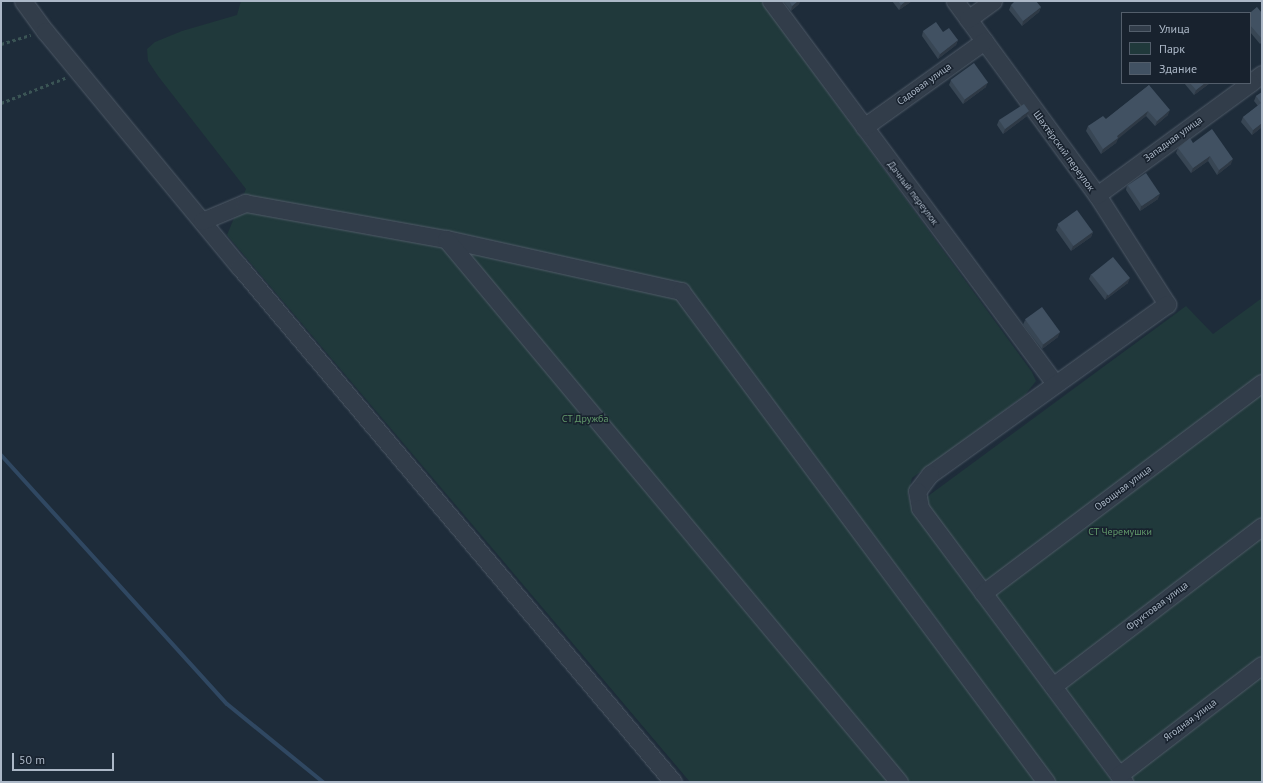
<!DOCTYPE html>
<html>
<head>
<meta charset="utf-8">
<style>
	body { margin:0 }
	#map { position:relative; width:1263px; height:783px; overflow:hidden; background:#1e2c3a; font-family:"PT Sans",sans-serif }
	div>[style] { position:absolute }
	.green>* { inset:0; background:#20393b }
	.stream>* { height:4px; margin:-2px; padding:0 2px; transform-origin:2px; border-radius:2px; background:#304862 }
	.path>* { height:2.5px; margin-top:-1.25px; transform-origin:0; background:repeating-linear-gradient(90deg,#3b5555 0 3px,transparent 0 6px) }
	.roads { filter:drop-shadow(0 0 1px #505b68) drop-shadow(0 0 1px #505b68) }
	.minor>* { height:17px; margin:-8.5px; padding:0 8.5px; transform-origin:8.5px; border-radius:8.5px; background:#323d4a }
	.wall>* { inset:0; background:#384654 }
	.shaded-wall>* { inset:0; background:#2e3945 }
	.building>* { inset:0; background:#415162; transform-origin:0 0 }
	span { translate:-50% -50%; white-space:nowrap; text-align:center; line-height:1.15; -webkit-text-stroke:3px #18222e; paint-order:stroke }
	.street-label { font-size:10px; color:#acb8c7 }
	.park-label { font-size:10px; color:#62996b }
	.frame { position:absolute; inset:0; border:2px solid #acb8c7; pointer-events:none }
	.legend { position:absolute; left:1121px; top:12px; width:130px; height:72px; box-sizing:border-box; background:#18222e; border:1px solid #535e6b; margin:0; padding:5px 7px; list-style:none; font-size:12px; color:#acb8c7 }
	.legend li { display:flex; align-items:center; gap:8px; height:20px }
	.legend b { width:20px; border:1px solid #535e6b }
	.scale { position:absolute; left:12px; top:753px; width:102px; height:18px; box-sizing:border-box; border:2px solid #acb8c7; border-top:0; padding-left:5px; font-size:12px; line-height:14px; white-space:nowrap; color:#acb8c7; -webkit-text-stroke:3px #18222e; paint-order:stroke }
</style>
</head>
<body>
<div id="map">
	<div class="green">
		<i style="clip-path:polygon(evenodd,241px 1px,761px 1px,1032px 372px,1036px 381px,1025px 395px,912px 478px,908px 495px,914px 514px,1113px 782px,690px 782px,227px 235px,246px 189px,158px 76px,148px 61px,147px 49px,155px 42px,182px 31px,237px 15px,241px 1px,673px 279px,691px 290px,971px 666px,673px 279px)"></i>
		<i style="clip-path:polygon(1262px 298px,1262px 782px,1129px 782px,920px 502px,1186px 306px,1213px 334px)"></i>
	</div>
	<div class="stream">
		<i style="left:1px;top:455px;width:336px;rotate:47.8deg"></i>
		<i style="left:227px;top:704px;width:124px;rotate:39.1deg"></i>
	</div>
	<div class="path">
		<i style="left:1px;top:44px;width:31px;rotate:-17deg"></i>
		<i style="left:1px;top:103px;width:69px;rotate:-21.3deg"></i>
	</div>
	<div class="roads">
		<div class="minor">
			<i style="left:23px;top:1px;width:37px;rotate:54deg"></i>
			<i style="left:45px;top:31px;width:305px;rotate:50.5deg"></i>
			<i style="left:239px;top:266px;width:674px;rotate:49.93deg"></i>
			<i style="left:771px;top:1px;width:477px;rotate:53.4deg"></i>
			<i style="left:955px;top:1px;width:240px;rotate:53.8deg"></i>
			<i style="left:1097px;top:195px;width:130px;rotate:57.3deg"></i>
			<i style="left:1167px;top:304px;width:292px;rotate:144.3deg"></i>
			<i style="left:930px;top:474px;width:21px;rotate:127deg"></i>
			<i style="left:917px;top:491px;width:17px;rotate:80deg"></i>
			<i style="left:920px;top:508px;width:342px;rotate:53.3deg"></i>
			<i style="left:968px;top:19px;width:31px;rotate:-36deg"></i>
			<i style="left:1250px;top:83px;width:15px;rotate:-37deg"></i>
			<i style="left:864px;top:127px;width:148px;rotate:-35.6deg"></i>
			<i style="left:1097px;top:195px;width:190px;rotate:-36.2deg"></i>
			<i style="left:202px;top:221px;width:47px;rotate:-22.7deg"></i>
			<i style="left:245px;top:203px;width:204px;rotate:10.2deg"></i>
			<i style="left:446px;top:239px;width:241px;rotate:12.5deg"></i>
			<i style="left:681px;top:291px;width:612px;rotate:53.37deg"></i>
			<i style="left:446px;top:239px;width:707px;rotate:50.16deg"></i>
			<i style="left:983px;top:593px;width:349px;rotate:-37deg"></i>
			<i style="left:1053px;top:686px;width:263px;rotate:-37.4deg"></i>
			<i style="left:1119px;top:775px;width:180px;rotate:-37.6deg"></i>
		</div>
	</div>
	<div class="wall">
		<i style="clip-path:polygon(783px 1px,800px 1px,799px 4px,791px 11px)"></i>
		<i style="clip-path:polygon(892px 1px,912px 1px,899px 10px)"></i>
		<i style="clip-path:polygon(1011px 5px,1041px 7px,1039px 12px,1022px 26px,1009px 10px)"></i>
		<i style="clip-path:polygon(1257px 7px,1262px 42px,1260px 44px,1250px 32px,1250px 13px)"></i>
		<i style="clip-path:polygon(923px 31px,943px 32px,958px 40px,956px 45px,938px 59px,922px 36px)"></i>
		<i style="clip-path:polygon(951px 80px,986px 87px,963px 104px,949px 85px)"></i>
		<i style="clip-path:polygon(1184px 83px,1210px 83px,1194px 95px)"></i>
		<i style="clip-path:polygon(1149px 85px,1168px 115px,1155px 126px,1146px 116px,1118px 138px,1116px 143px,1101px 154px,1086px 131px,1088px 126px,1106px 119px)"></i>
		<i style="clip-path:polygon(1262px 92px,1262px 127px,1252px 135px,1241px 122px,1243px 117px,1258px 106px,1254px 101px,1256px 96px)"></i>
		<i style="clip-path:polygon(1027px 116px,1003px 134px,997px 125px,999px 120px)"></i>
		<i style="clip-path:polygon(1193px 143px,1231px 164px,1217px 175px,1208px 161px,1191px 173px,1176px 153px,1178px 148px)"></i>
		<i style="clip-path:polygon(1127px 185px,1158px 199px,1140px 211px,1126px 190px)"></i>
		<i style="clip-path:polygon(1058px 225px,1093px 232px,1091px 237px,1071px 251px,1056px 230px)"></i>
		<i style="clip-path:polygon(1091px 274px,1128px 283px,1105px 300px,1089px 279px)"></i>
		<i style="clip-path:polygon(1025px 320px,1058px 337px,1042px 349px,1023px 325px)"></i>
	</div>
	<div class="shaded-wall">
		<i style="clip-path:polygon(798px 1px,800px 1px,799px 4px,791px 11px,792px 6px)"></i>
		<i style="clip-path:polygon(906px 1px,912px 1px,899px 10px,901px 5px)"></i>
		<i style="clip-path:polygon(1041px 7px,1039px 12px,1022px 26px,1023px 21px)"></i>
		<i style="clip-path:polygon(958px 40px,956px 45px,938px 59px,940px 54px)"></i>
		<i style="clip-path:polygon(988px 82px,986px 87px,963px 104px,965px 99px)"></i>
		<i style="clip-path:polygon(1205px 83px,1210px 83px,1194px 95px,1196px 90px)"></i>
		<i style="clip-path:polygon(1170px 110px,1168px 115px,1155px 126px,1157px 121px)"></i>
		<i style="clip-path:polygon(1029px 111px,1027px 116px,1003px 134px,1005px 129px)"></i>
		<i style="clip-path:polygon(1148px 111px,1146px 116px,1118px 139px,1116px 143px,1101px 154px,1103px 149px,1117px 136px)"></i>
		<i style="clip-path:polygon(1262px 123px,1262px 127px,1252px 135px,1253px 130px)"></i>
		<i style="clip-path:polygon(1210px 156px,1208px 161px,1191px 173px,1193px 168px)"></i>
		<i style="clip-path:polygon(1233px 159px,1231px 164px,1217px 175px,1219px 170px)"></i>
		<i style="clip-path:polygon(1160px 194px,1158px 199px,1140px 211px,1141px 206px)"></i>
		<i style="clip-path:polygon(1093px 232px,1091px 237px,1071px 251px,1073px 246px)"></i>
		<i style="clip-path:polygon(1130px 278px,1128px 283px,1105px 300px,1107px 295px)"></i>
		<i style="clip-path:polygon(1060px 332px,1058px 337px,1042px 349px,1043px 344px)"></i>
	</div>
	<div class="building">
		<i style="clip-path:polygon(789px 1px,798px 1px,792px 6px)"></i>
		<i style="clip-path:polygon(898px 1px,906px 1px,901px 5px)"></i>
		<i style="clip-path:polygon(1015px 1px,1036px 1px,1041px 7px,1023px 21px,1011px 5px)"></i>
		<i style="clip-path:polygon(1257px 7px,1262px 13px,1262px 39px,1250px 25px,1250px 13px)"></i>
		<i style="clip-path:polygon(936px 22px,943px 32px,949px 28px,958px 40px,940px 54px,923px 31px)"></i>
		<i style="left:974px;top:63px;width:24px;height:29px;rotate:54deg"></i>
		<i style="clip-path:polygon(1190px 83px,1205px 83px,1196px 90px)"></i>
		<i style="clip-path:polygon(1149px 85px,1170px 110px,1157px 121px,1148px 111px,1117px 136px,1118px 138px,1103px 149px,1088px 126px,1103px 116px,1106px 119px)"></i>
		<i style="clip-path:polygon(1262px 92px,1262px 123px,1253px 130px,1243px 117px,1261px 103px,1256px 96px)"></i>
		<i style="clip-path:polygon(1024px 104px,1029px 111px,1005px 129px,999px 120px)"></i>
		<i style="clip-path:polygon(1212px 129px,1233px 159px,1219px 170px,1210px 156px,1193px 168px,1178px 148px,1190px 138px,1193px 143px)"></i>
		<i style="left:1146px;top:173px;width:25px;height:22px;rotate:56deg"></i>
		<i style="left:1077px;top:210px;width:27px;height:24px;rotate:54deg"></i>
		<i style="left:1113px;top:257px;width:27px;height:28px;rotate:51deg"></i>
		<i style="left:1042px;top:307px;width:31px;height:21px;rotate:54deg"></i>
	</div>
	<div class="street-label">
		<span style="left:924px;top:84px;rotate:-36deg">Садовая улица</span>
		<span style="left:1173px;top:139px;rotate:-36deg">Западная улица</span>
		<span style="left:1064px;top:151px;rotate:54deg">Шахтёрский переулок</span>
		<span style="left:913px;top:193px;rotate:53deg">Дачный переулок</span>
		<span style="left:1123px;top:488px;rotate:-37deg">Овощная улица</span>
		<span style="left:1157px;top:606px;rotate:-37deg">Фруктовая улица</span>
		<span style="left:1190px;top:720px;rotate:-37deg">Ягодная улица</span>
	</div>
	<div class="park-label">
		<span style="left:585px;top:419px">СТ Дружба</span>
		<span style="left:1120px;top:532px">СТ Черемушки</span>
	</div>
	<div class="frame"></div>
	<ul class="legend">
	<li><b style="height:5px;background:#323d4a"></b>Улица</li>
	<li><b style="height:11px;background:#20393b"></b>Парк</li>
	<li><b style="height:11px;background:#415162"></b>Здание</li>
	</ul>
	<div class="scale">50 m</div>
</div>
</body>
</html>
